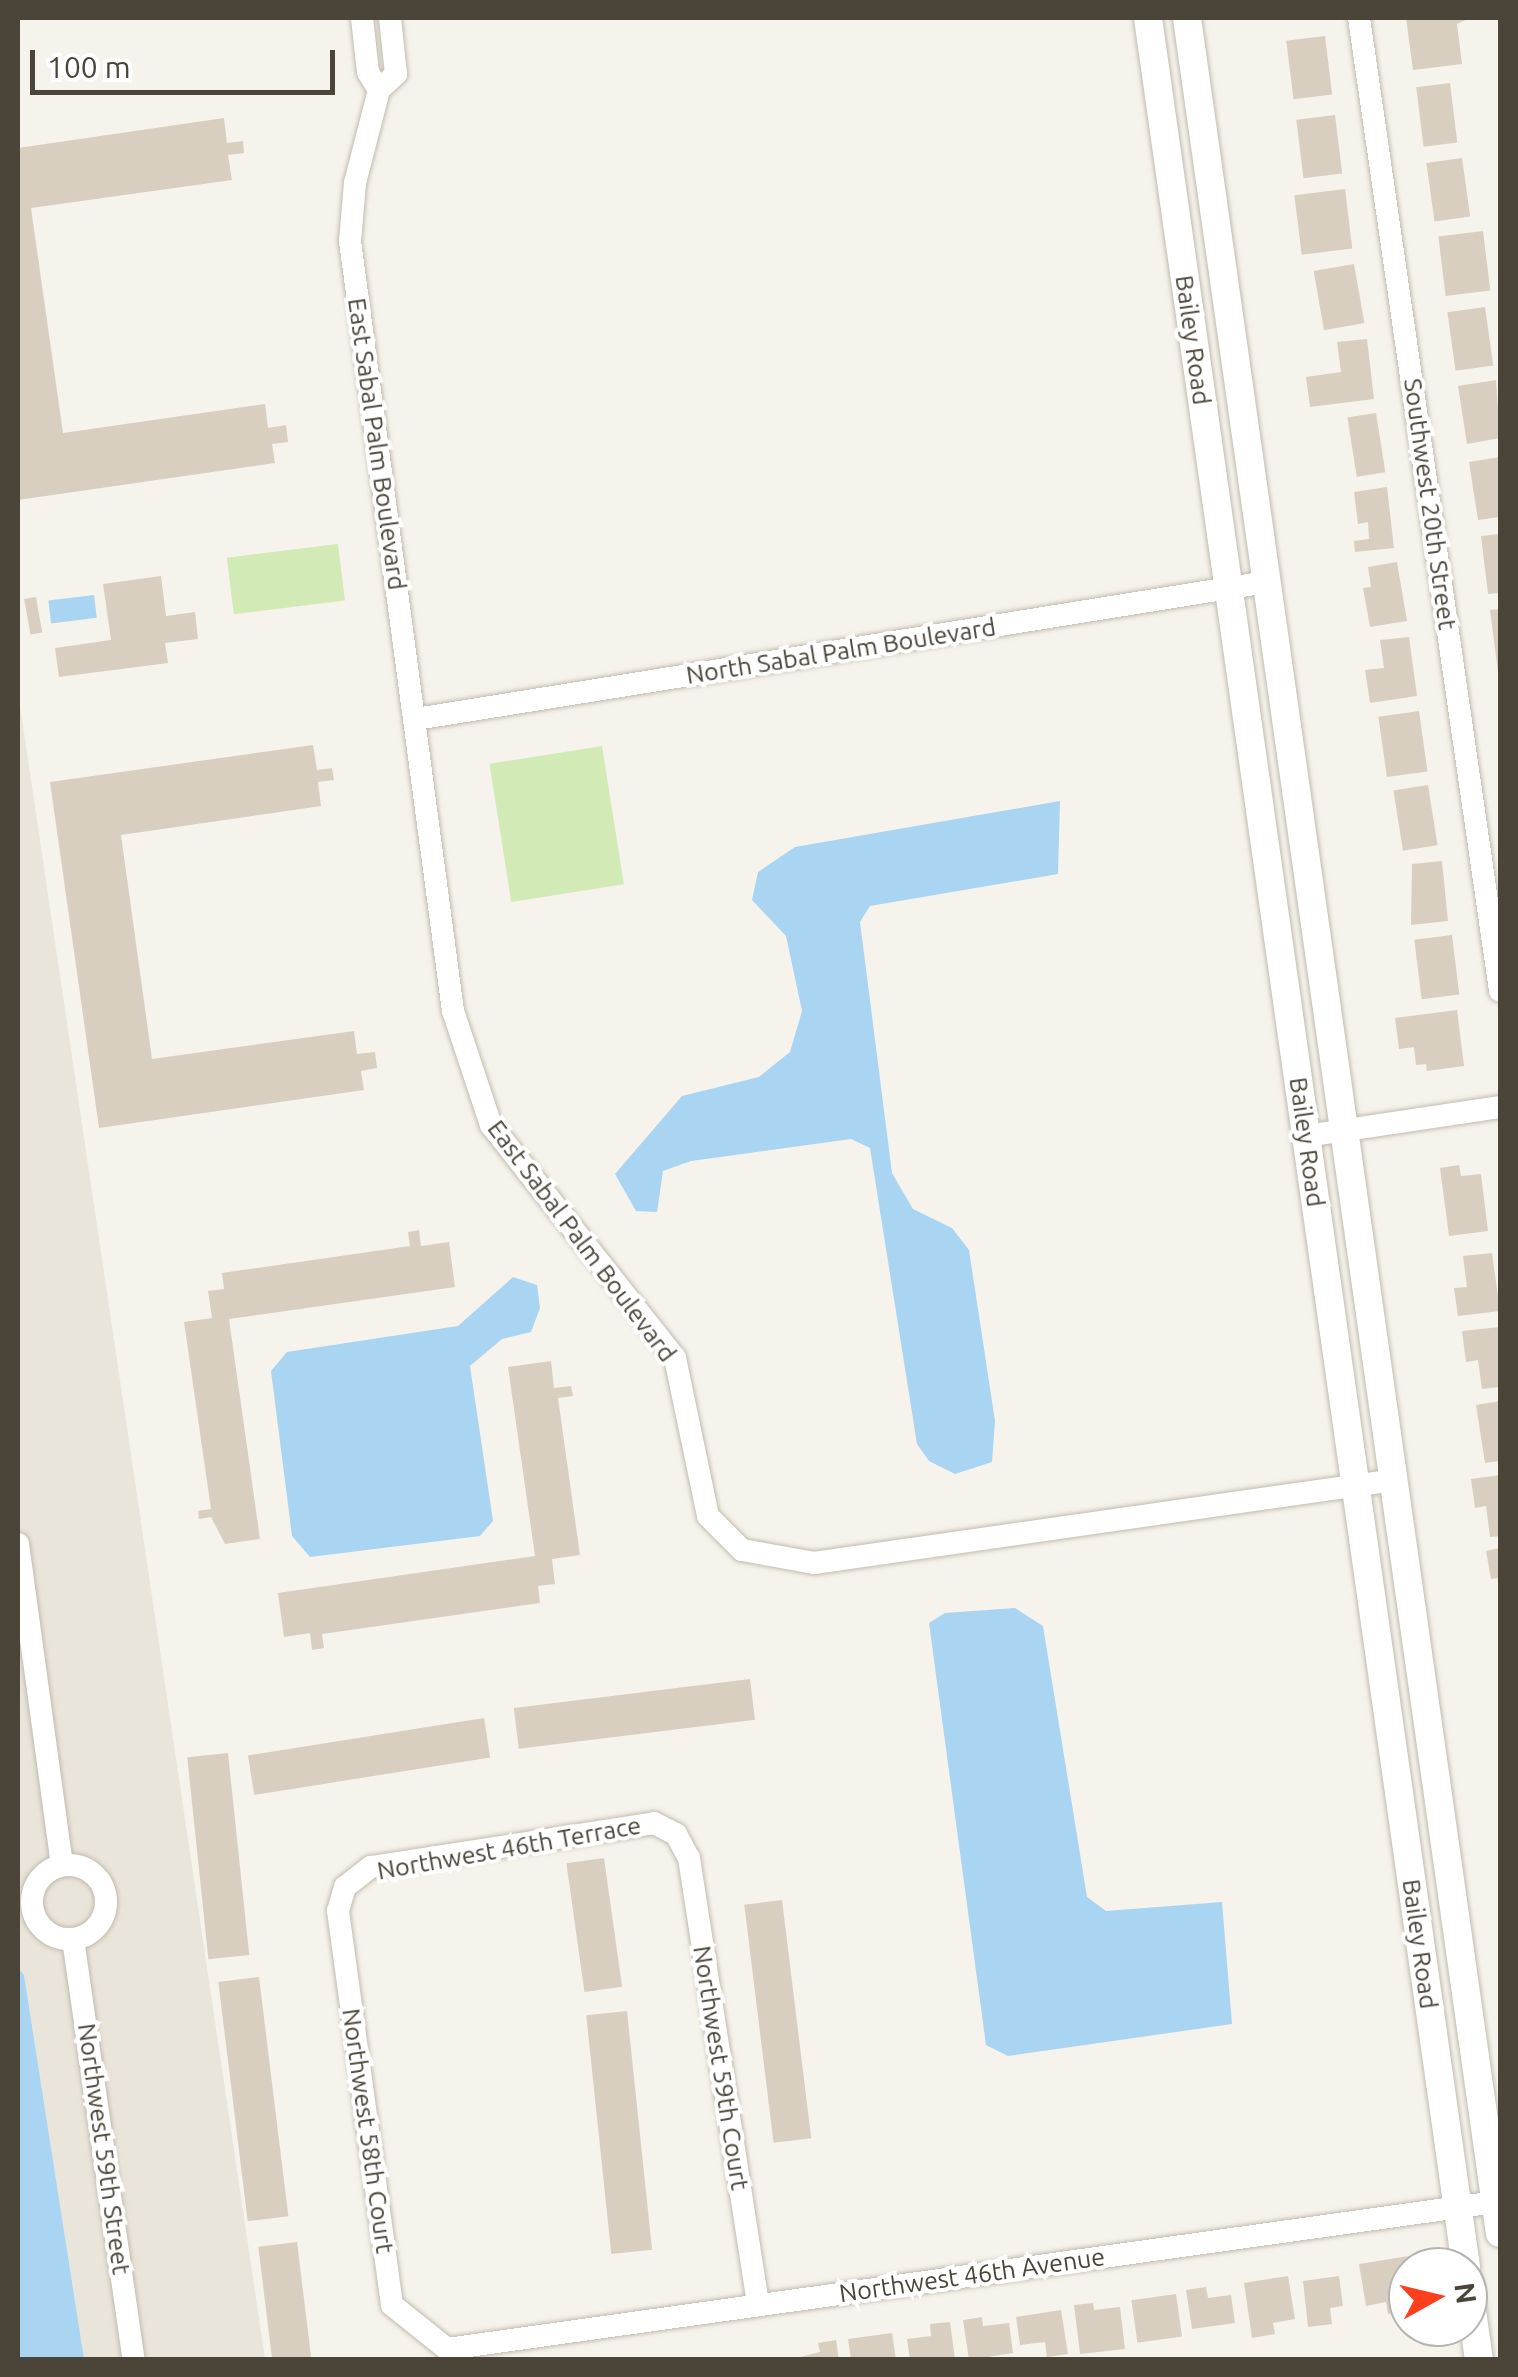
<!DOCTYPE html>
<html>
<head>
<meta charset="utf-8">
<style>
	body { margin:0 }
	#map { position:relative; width:1518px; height:2377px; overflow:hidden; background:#f6f3ec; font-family:Ubuntu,sans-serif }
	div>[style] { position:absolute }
	.residential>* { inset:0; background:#eae5da }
	.green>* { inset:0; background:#d2eab5; transform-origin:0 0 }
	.water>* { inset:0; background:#a9d4f2; transform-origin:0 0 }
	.building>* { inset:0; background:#d8cfc1; transform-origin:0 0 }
	.roads { filter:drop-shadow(0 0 2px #c2bbae) drop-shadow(0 0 2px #c2bbae) }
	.minor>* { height:22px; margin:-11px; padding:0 11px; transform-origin:11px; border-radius:11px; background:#fff }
	.minor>.ring { margin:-11px; padding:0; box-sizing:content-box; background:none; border:22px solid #fff; border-radius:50% }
	.tertiary>* { height:28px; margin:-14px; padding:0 14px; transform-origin:14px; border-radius:14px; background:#fff }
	span { translate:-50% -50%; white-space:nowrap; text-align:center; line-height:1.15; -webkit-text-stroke:8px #fff; paint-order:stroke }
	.street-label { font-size:25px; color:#4b4439 }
	.frame { position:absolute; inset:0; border:20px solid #4b4439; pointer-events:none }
	.north { position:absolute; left:1388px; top:2247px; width:100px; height:100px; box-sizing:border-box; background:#fff; border:2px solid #b7b4b0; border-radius:50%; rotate:82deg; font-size:28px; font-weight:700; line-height:40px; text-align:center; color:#4b4439 }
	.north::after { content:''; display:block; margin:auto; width:35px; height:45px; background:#fc3f1d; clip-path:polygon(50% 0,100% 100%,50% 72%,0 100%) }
	.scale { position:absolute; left:30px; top:50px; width:305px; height:45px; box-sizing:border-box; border:5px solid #4b4439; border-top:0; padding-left:12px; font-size:30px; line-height:35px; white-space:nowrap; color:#4b4439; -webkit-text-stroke:8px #fff; paint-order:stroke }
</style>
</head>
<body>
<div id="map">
	<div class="residential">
		<i style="clip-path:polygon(18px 692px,265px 2359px,84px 2359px,24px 1975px,18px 1967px)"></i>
	</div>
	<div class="green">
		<i style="left:338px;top:544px;width:57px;height:112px;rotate:83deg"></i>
		<i style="left:602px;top:746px;width:140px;height:114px;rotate:81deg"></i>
	</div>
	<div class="water">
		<i style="left:94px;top:595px;width:23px;height:46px;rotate:83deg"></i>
		<i style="clip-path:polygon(1060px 801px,1058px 874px,870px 906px,860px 922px,892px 1173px,913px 1209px,952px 1228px,969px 1250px,995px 1421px,992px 1462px,955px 1474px,929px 1461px,917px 1444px,870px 1148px,851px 1139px,691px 1161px,663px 1171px,657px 1212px,636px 1211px,615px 1174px,682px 1096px,759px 1077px,790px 1052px,802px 1011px,786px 936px,752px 900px,758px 872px,795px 847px)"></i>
		<i style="clip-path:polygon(513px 1277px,537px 1285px,540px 1308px,531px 1332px,502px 1339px,470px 1366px,493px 1521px,480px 1536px,310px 1557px,292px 1536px,271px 1371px,287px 1352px,458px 1326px)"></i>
		<i style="clip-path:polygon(1015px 1608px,1043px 1626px,1087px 1897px,1106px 1911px,1222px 1902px,1232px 2024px,1008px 2056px,986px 2045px,929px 1623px,945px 1613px)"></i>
		<i style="clip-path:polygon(18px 1967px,24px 1975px,84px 2359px,18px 2359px)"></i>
	</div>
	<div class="building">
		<i style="clip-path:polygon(1406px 18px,1470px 18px,1457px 24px,1462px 64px,1413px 70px)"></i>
		<i style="left:1325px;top:36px;width:59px;height:39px;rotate:83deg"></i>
		<i style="left:1450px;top:83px;width:60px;height:34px;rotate:83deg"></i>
		<i style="left:1335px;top:115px;width:59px;height:39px;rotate:83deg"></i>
		<i style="clip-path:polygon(224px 118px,227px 143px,243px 141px,244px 153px,228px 155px,232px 180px,31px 208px,63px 433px,265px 404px,268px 428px,286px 425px,288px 442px,272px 444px,275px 463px,18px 500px,18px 148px)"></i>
		<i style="left:1462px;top:158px;width:59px;height:36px;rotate:82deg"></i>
		<i style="left:1345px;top:189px;width:60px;height:51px;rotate:83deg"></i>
		<i style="left:1483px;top:231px;width:60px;height:45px;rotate:83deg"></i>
		<i style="left:1354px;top:264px;width:60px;height:41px;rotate:80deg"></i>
		<i style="left:1485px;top:307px;width:59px;height:38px;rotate:82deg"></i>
		<i style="clip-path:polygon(1367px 339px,1374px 399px,1310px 407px,1306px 377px,1341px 372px,1337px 342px)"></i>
		<i style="clip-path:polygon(1496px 380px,1500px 438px,1467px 444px,1458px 386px)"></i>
		<i style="left:1376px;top:413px;width:60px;height:29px;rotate:81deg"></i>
		<i style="clip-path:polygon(1500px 457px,1500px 517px,1478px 520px,1469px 462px)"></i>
		<i style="clip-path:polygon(1387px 487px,1394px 548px,1355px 552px,1354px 541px,1369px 539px,1368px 522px,1358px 524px,1354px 492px)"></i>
		<i style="clip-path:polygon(1500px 534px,1500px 593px,1488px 594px,1481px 536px)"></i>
		<i style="clip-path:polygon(1397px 562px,1407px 621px,1370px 627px,1363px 588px,1371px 587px,1368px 567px)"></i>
		<i style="clip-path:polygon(161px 576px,166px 616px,195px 612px,198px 639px,165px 643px,168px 663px,59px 677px,55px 648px,111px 640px,103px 584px)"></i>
		<i style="left:36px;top:597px;width:36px;height:12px;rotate:80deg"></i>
		<i style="clip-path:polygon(1500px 609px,1500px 671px,1498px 672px,1490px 610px)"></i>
		<i style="clip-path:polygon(1409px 637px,1417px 696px,1370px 703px,1365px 670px,1384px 668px,1380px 640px)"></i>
		<i style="left:1419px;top:711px;width:61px;height:41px;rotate:82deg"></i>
		<i style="clip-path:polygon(313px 745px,317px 770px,332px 768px,334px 780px,318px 782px,321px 806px,121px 835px,152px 1059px,354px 1031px,357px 1054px,375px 1052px,377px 1068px,361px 1071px,364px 1090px,99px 1128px,50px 782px)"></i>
		<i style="left:1428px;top:785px;width:61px;height:35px;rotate:81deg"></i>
		<i style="clip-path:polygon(1442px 861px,1448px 921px,1411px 925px,1412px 864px)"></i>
		<i style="left:1452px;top:935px;width:60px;height:38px;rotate:83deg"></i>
		<i style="clip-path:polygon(1457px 1010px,1464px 1066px,1427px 1071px,1426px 1064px,1416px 1065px,1414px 1047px,1399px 1049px,1395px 1018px)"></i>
		<i style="clip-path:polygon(1459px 1165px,1461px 1176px,1481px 1174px,1488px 1231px,1449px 1236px,1440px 1168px)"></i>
		<i style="clip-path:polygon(419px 1230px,421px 1246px,449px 1242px,455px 1287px,229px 1319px,260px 1539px,225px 1544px,211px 1517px,199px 1519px,198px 1511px,211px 1509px,184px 1322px,212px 1318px,208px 1291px,224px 1289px,222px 1273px,410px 1246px,408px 1232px)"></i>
		<i style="clip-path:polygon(1492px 1253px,1500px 1311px,1458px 1316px,1454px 1288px,1467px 1287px,1463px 1256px)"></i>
		<i style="clip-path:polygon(1500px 1327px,1500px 1387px,1482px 1389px,1478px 1360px,1466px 1362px,1462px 1331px)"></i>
		<i style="clip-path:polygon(551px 1361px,554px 1388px,571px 1386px,573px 1396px,558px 1398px,580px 1555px,552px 1559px,555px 1584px,538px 1586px,540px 1603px,322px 1634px,324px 1648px,312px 1650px,310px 1633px,284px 1637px,278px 1593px,535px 1556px,508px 1367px)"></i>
		<i style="clip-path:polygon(1500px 1401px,1500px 1461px,1485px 1463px,1476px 1405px)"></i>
		<i style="clip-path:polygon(1500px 1475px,1500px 1536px,1490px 1537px,1486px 1506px,1475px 1508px,1471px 1479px)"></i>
		<i style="clip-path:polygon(1500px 1548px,1500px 1578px,1491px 1579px,1486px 1551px)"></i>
		<i style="left:750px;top:1679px;width:41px;height:238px;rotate:83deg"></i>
		<i style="left:484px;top:1718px;width:40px;height:239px;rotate:81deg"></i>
		<i style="left:228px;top:1753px;width:203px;height:41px;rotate:84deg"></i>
		<i style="left:604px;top:1858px;width:130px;height:38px;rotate:82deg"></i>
		<i style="left:782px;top:1900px;width:240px;height:38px;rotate:83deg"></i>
		<i style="left:259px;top:1977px;width:241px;height:41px;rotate:83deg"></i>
		<i style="left:627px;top:2011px;width:240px;height:41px;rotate:84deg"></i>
		<i style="left:297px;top:2242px;width:119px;height:39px;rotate:83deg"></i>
		<i style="clip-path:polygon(1415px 2255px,1417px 2267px,1408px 2267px,1408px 2311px,1388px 2314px,1386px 2302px,1366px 2306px,1359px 2264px)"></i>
		<i style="clip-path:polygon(1288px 2276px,1295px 2319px,1273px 2323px,1275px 2334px,1252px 2338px,1244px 2283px)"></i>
		<i style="clip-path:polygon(1339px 2276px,1343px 2306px,1330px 2308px,1332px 2324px,1308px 2327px,1303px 2281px)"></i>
		<i style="clip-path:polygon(1206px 2287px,1208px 2298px,1231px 2295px,1235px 2323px,1192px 2329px,1186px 2290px)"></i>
		<i style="left:1176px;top:2294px;width:43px;height:45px;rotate:82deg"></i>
		<i style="clip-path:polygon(1093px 2303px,1094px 2310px,1120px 2307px,1125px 2349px,1080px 2354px,1074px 2305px)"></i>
		<i style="clip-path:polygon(1061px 2310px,1068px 2354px,1047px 2357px,1045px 2342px,1020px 2345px,1016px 2317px)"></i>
		<i style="clip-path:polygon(982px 2317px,983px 2326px,1009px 2323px,1013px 2353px,969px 2360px,963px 2320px)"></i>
		<i style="clip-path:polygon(950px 2322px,955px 2360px,910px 2360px,907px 2339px,931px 2336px,930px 2324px)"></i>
		<i style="clip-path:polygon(892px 2333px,896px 2360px,851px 2360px,848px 2339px)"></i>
		<i style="clip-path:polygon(836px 2340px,839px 2360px,789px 2360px,820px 2352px,818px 2343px)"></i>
	</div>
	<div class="roads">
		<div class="minor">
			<i style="left:362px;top:18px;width:54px;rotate:83.7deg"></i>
			<i style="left:368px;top:72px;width:21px;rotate:59deg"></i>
			<i style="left:390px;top:18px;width:56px;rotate:83.9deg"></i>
			<i style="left:396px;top:74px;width:23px;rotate:137deg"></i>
			<i style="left:379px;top:90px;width:96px;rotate:104.5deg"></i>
			<i style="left:355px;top:183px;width:58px;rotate:94.9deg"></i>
			<i style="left:350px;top:241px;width:777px;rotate:82.38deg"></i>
			<i style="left:453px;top:1011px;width:120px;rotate:71.6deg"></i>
			<i style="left:491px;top:1125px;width:297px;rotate:51.7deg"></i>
			<i style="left:675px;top:1358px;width:161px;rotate:78.2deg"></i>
			<i style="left:708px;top:1516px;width:48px;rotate:45deg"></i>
			<i style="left:742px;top:1550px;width:73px;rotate:10.2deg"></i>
			<i style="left:814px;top:1563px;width:586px;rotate:-8.14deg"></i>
			<i style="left:1359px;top:18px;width:983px;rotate:81.75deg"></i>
			<i style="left:416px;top:719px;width:862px;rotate:-9.15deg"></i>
			<i style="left:1306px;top:1136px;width:196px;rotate:-8.5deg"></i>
			<i style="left:18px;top:1544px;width:324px;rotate:82.2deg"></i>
			<i class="ring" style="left:32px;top:1865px;width:52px;height:52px"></i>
			<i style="left:73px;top:1939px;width:425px;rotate:81.8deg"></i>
			<i style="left:447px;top:2349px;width:70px;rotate:-141.3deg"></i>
			<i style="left:392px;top:2305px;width:398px;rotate:-97.8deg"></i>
			<i style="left:338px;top:1911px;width:25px;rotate:-74deg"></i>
			<i style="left:345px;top:1887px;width:33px;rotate:-38deg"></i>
			<i style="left:371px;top:1867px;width:286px;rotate:-8.8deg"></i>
			<i style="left:654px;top:1823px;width:25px;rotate:27deg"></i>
			<i style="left:676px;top:1834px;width:27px;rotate:62deg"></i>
			<i style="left:689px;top:1858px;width:452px;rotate:81.2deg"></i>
			<i style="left:447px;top:2349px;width:1059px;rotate:-7.98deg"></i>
		</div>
		<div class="tertiary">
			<i style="left:1148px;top:18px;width:2271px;rotate:81.95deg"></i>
			<i style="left:1187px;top:18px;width:2237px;rotate:81.96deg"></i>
			<i style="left:1468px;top:2282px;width:79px;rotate:82deg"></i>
		</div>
	</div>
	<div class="street-label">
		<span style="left:1193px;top:340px;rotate:82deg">Bailey Road</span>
		<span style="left:377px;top:444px;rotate:82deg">East Sabal Palm Boulevard</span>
		<span style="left:1430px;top:504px;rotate:82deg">Southwest 20th Street</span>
		<span style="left:841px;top:651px;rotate:-9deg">North Sabal Palm Boulevard</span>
		<span style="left:1307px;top:1142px;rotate:82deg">Bailey Road</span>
		<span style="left:582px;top:1241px;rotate:53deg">East Sabal Palm Boulevard</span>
		<span style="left:509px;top:1848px;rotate:-10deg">Northwest 46th Terrace</span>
		<span style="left:1420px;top:1944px;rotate:82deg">Bailey Road</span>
		<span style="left:721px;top:2068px;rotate:81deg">Northwest 59th Court</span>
		<span style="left:368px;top:2131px;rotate:82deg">Northwest 58th Court</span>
		<span style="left:104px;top:2149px;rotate:82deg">Northwest 59th Street</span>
		<span style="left:972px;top:2275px;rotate:-8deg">Northwest 46th Avenue</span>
	</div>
	<div class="frame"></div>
	<div class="north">N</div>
	<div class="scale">100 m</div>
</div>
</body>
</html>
